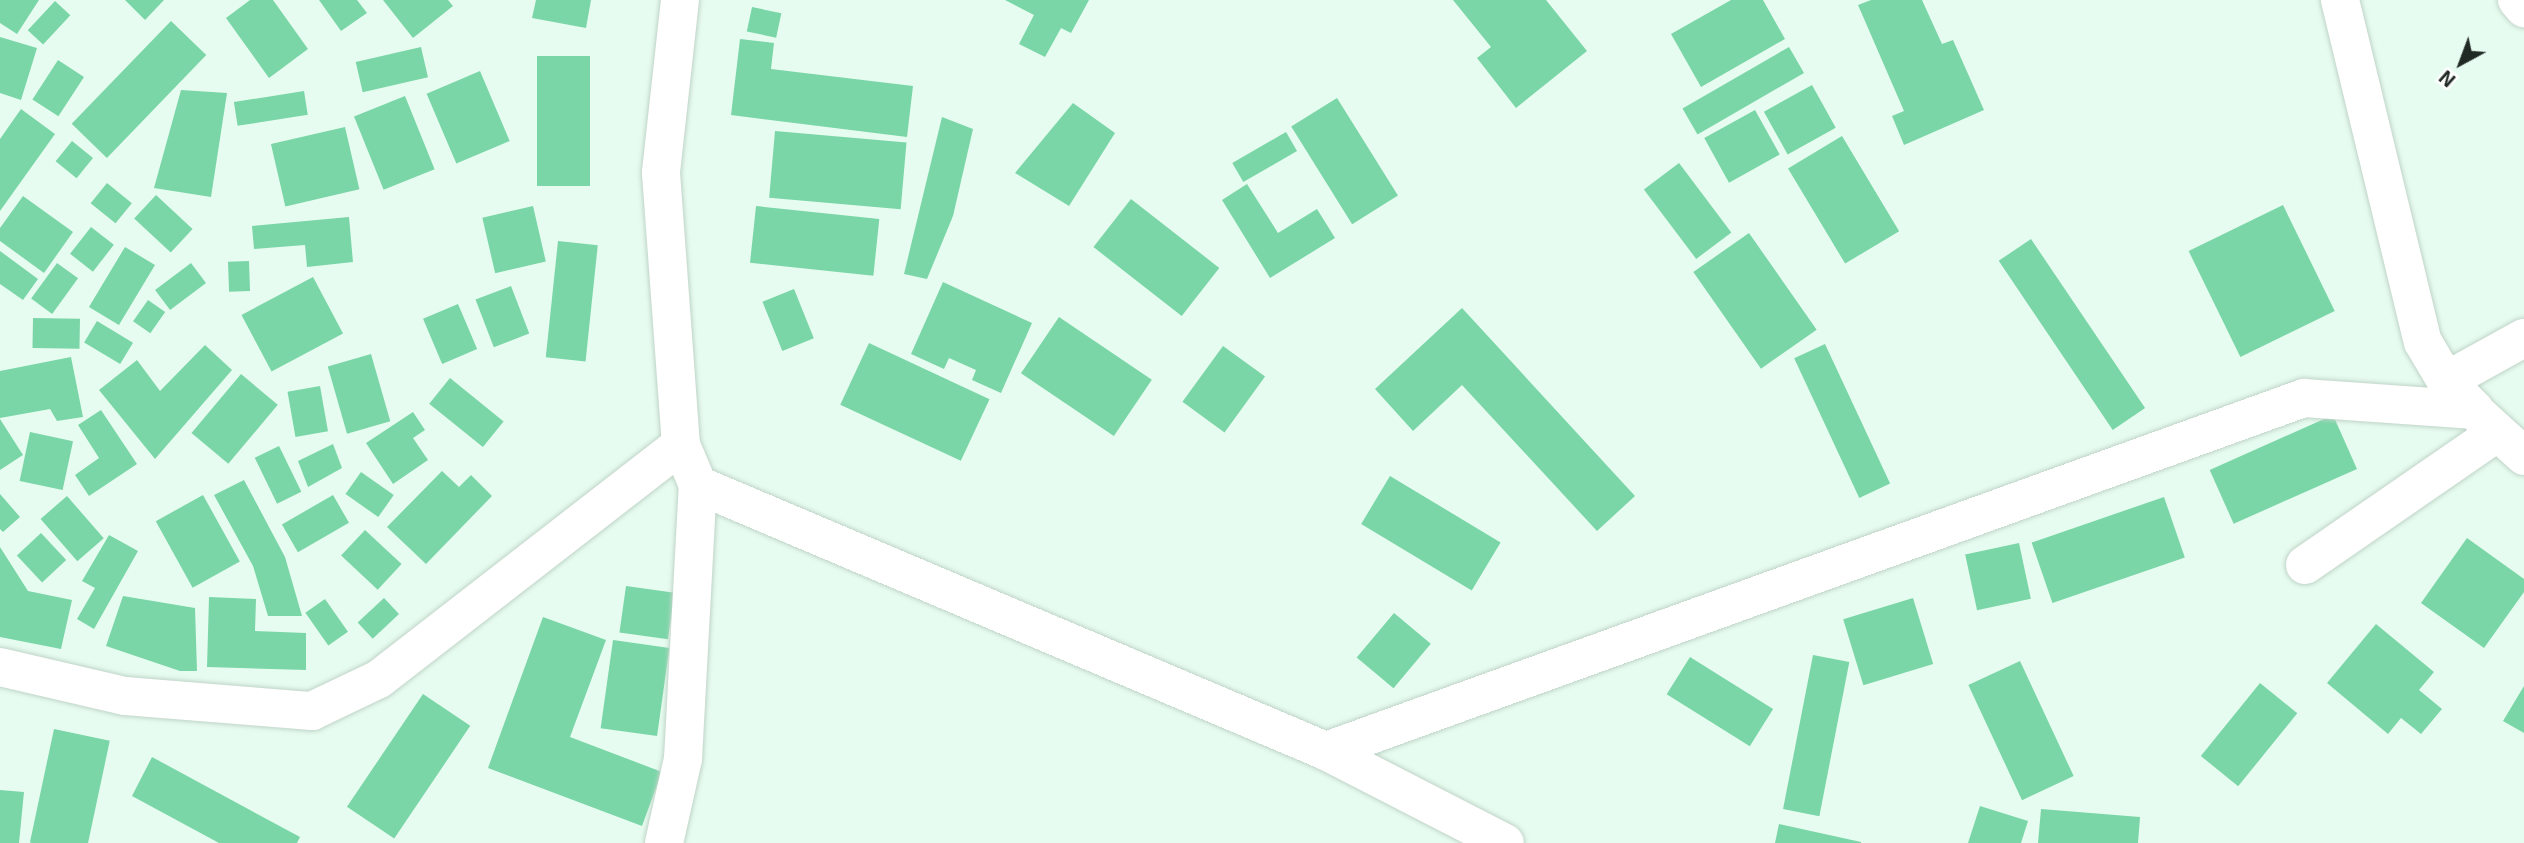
<!DOCTYPE html>
<html>
<head>
<meta charset="utf-8">
<style>
	body { margin:0 }
	#map { position:relative; width:2524px; height:843px; overflow:hidden; background:#e7fcf0; font-family:"Exo 2",sans-serif }
	div>[style] { position:absolute }
	.building>* { inset:0; background:#7ad6a7; transform-origin:0 0 }
	.roads { filter:drop-shadow(0 0 2px #c0d4c8) drop-shadow(0 0 2px #c0d4c8) }
	.minor>* { height:38px; margin:-19px; padding:0 19px; transform-origin:19px; border-radius:19px; background:#fff }
	span { translate:-50% -50%; white-space:nowrap; text-align:center; line-height:1.15; -webkit-text-stroke:5px #fff; paint-order:stroke }
	.north { position:absolute; left:2426px; top:28px; width:70px; height:70px; -webkit-text-stroke:5px #fff; paint-order:stroke; rotate:221deg; font-size:19px; font-weight:700; line-height:28px; text-align:center; color:#212925 }
	.north::after { content:''; display:block; margin:auto; width:24px; height:32px; background:#212925; clip-path:polygon(50% 0,100% 100%,50% 72%,0 100%) }
</style>
</head>
<body>
<div id="map">
	<div class="building">
		<i style="clip-path:polygon(0 0,39px 0,17px 34px,0 23px)"></i>
		<i style="clip-path:polygon(125px 0,164px 0,145px 20px)"></i>
		<i style="clip-path:polygon(250px 0,273px 0,308px 49px,269px 78px,226px 18px)"></i>
		<i style="clip-path:polygon(319px 0,357px 0,367px 13px,341px 31px)"></i>
		<i style="clip-path:polygon(383px 0,448px 0,453px 6px,413px 38px)"></i>
		<i style="clip-path:polygon(536px 0,591px 0,586px 28px,532px 18px)"></i>
		<i style="clip-path:polygon(1005px 0,1089px 0,1071px 33px,1061px 28px,1045px 57px,1019px 44px,1034px 15px)"></i>
		<i style="clip-path:polygon(1453px 0,1546px 0,1587px 51px,1516px 108px,1477px 58px,1491px 47px)"></i>
		<i style="clip-path:polygon(1731px 0,1763px 0,1785px 39px,1701px 87px,1671px 34px)"></i>
		<i style="clip-path:polygon(1871px 0,1922px 0,1942px 44px,1953px 40px,1984px 110px,1904px 145px,1892px 116px,1904px 111px,1858px 5px)"></i>
		<i style="left:55px;top:1px;width:21px;height:40px;rotate:43deg"></i>
		<i style="left:752px;top:7px;width:30px;height:25px;rotate:12deg"></i>
		<i style="left:171px;top:21px;width:49px;height:143px;rotate:44deg"></i>
		<i style="clip-path:polygon(0 37px,37px 48px,21px 100px,0 93px)"></i>
		<i style="clip-path:polygon(740px 39px,774px 43px,771px 69px,913px 86px,907px 137px,731px 115px)"></i>
		<i style="left:421px;top:47px;width:31px;height:67px;rotate:77deg"></i>
		<i style="left:1789px;top:47px;width:30px;height:123px;rotate:60deg"></i>
		<i style="left:537px;top:56px;width:53px;height:130px"></i>
		<i style="left:58px;top:60px;width:31px;height:47px;rotate:33deg"></i>
		<i style="left:480px;top:71px;width:76px;height:58px;rotate:67deg"></i>
		<i style="left:1812px;top:85px;width:49px;height:55px;rotate:61deg"></i>
		<i style="clip-path:polygon(181px 90px,227px 93px,211px 197px,154px 188px)"></i>
		<i style="left:304px;top:91px;width:24px;height:71px;rotate:81deg"></i>
		<i style="left:405px;top:96px;width:79px;height:55px;rotate:68deg"></i>
		<i style="left:1337px;top:98px;width:115px;height:54px;rotate:58deg"></i>
		<i style="clip-path:polygon(1073px 103px,1115px 133px,1069px 206px,1015px 173px)"></i>
		<i style="clip-path:polygon(21px 109px,55px 134px,0 211px,0 139px)"></i>
		<i style="left:1755px;top:110px;width:51px;height:58px;rotate:61deg"></i>
		<i style="clip-path:polygon(942px 117px,973px 129px,953px 216px,927px 279px,904px 274px)"></i>
		<i style="left:345px;top:127px;width:64px;height:76px;rotate:77deg"></i>
		<i style="left:775px;top:131px;width:132px;height:67px;rotate:5deg"></i>
		<i style="left:1286px;top:132px;width:22px;height:62px;rotate:60deg"></i>
		<i style="left:1842px;top:136px;width:111px;height:63px;rotate:59deg"></i>
		<i style="left:72px;top:141px;width:27px;height:26px;rotate:39deg"></i>
		<i style="left:1679px;top:163px;width:87px;height:44px;rotate:53deg"></i>
		<i style="left:107px;top:183px;width:32px;height:26px;rotate:39deg"></i>
		<i style="clip-path:polygon(1247px 184px,1278px 233px,1317px 209px,1335px 238px,1270px 278px,1222px 200px)"></i>
		<i style="left:156px;top:195px;width:50px;height:32px;rotate:43deg"></i>
		<i style="clip-path:polygon(23px 196px,73px 232px,44px 273px,0 241px,0 228px)"></i>
		<i style="left:1131px;top:199px;width:112px;height:61px;rotate:38deg"></i>
		<i style="left:2283px;top:205px;width:118px;height:105px;rotate:64deg"></i>
		<i style="left:533px;top:206px;width:57px;height:52px;rotate:77deg"></i>
		<i style="left:756px;top:206px;width:124px;height:57px;rotate:6deg"></i>
		<i style="clip-path:polygon(349px 217px,353px 262px,307px 267px,305px 245px,254px 249px,252px 226px)"></i>
		<i style="left:91px;top:227px;width:29px;height:34px;rotate:38deg"></i>
		<i style="left:1749px;top:233px;width:118px;height:68px;rotate:55deg"></i>
		<i style="left:2031px;top:239px;width:204px;height:39px;rotate:56deg"></i>
		<i style="left:558px;top:241px;width:40px;height:117px;rotate:6deg"></i>
		<i style="left:125px;top:247px;width:35px;height:70px;rotate:31deg"></i>
		<i style="clip-path:polygon(0 251px,38px 279px,23px 300px,0 284px)"></i>
		<i style="left:249px;top:261px;width:30px;height:21px;rotate:88deg"></i>
		<i style="left:57px;top:263px;width:26px;height:44px;rotate:36deg"></i>
		<i style="left:191px;top:263px;width:25px;height:45px;rotate:53deg"></i>
		<i style="left:313px;top:277px;width:64px;height:81px;rotate:62deg"></i>
		<i style="clip-path:polygon(943px 282px,1032px 323px,1001px 393px,972px 380px,976px 370px,949px 358px,944px 369px,911px 354px)"></i>
		<i style="left:511px;top:286px;width:51px;height:38px;rotate:69deg"></i>
		<i style="left:794px;top:289px;width:53px;height:34px;rotate:68deg"></i>
		<i style="left:148px;top:300px;width:21px;height:26px;rotate:35deg"></i>
		<i style="left:458px;top:304px;width:49px;height:38px;rotate:67deg"></i>
		<i style="clip-path:polygon(1462px 308px,1635px 496px,1597px 531px,1462px 385px,1413px 431px,1375px 389px)"></i>
		<i style="left:1059px;top:317px;width:112px;height:68px;rotate:34deg"></i>
		<i style="left:33px;top:318px;width:47px;height:30px;rotate:1deg"></i>
		<i style="left:97px;top:321px;width:42px;height:25px;rotate:31deg"></i>
		<i style="left:869px;top:343px;width:133px;height:68px;rotate:25deg"></i>
		<i style="left:1825px;top:344px;width:154px;height:34px;rotate:65deg"></i>
		<i style="clip-path:polygon(205px 345px,232px 370px,155px 459px,99px 390px,137px 360px,160px 391px)"></i>
		<i style="left:1223px;top:346px;width:52px;height:69px;rotate:36deg"></i>
		<i style="left:371px;top:354px;width:70px;height:45px;rotate:74deg"></i>
		<i style="clip-path:polygon(71px 357px,83px 417px,57px 421px,50px 409px,0 418px,0 371px)"></i>
		<i style="left:241px;top:374px;width:48px;height:77px;rotate:40deg"></i>
		<i style="left:450px;top:378px;width:69px;height:33px;rotate:39deg"></i>
		<i style="left:320px;top:386px;width:46px;height:33px;rotate:80deg"></i>
		<i style="clip-path:polygon(101px 410px,137px 464px,89px 496px,75px 475px,99px 458px,78px 425px)"></i>
		<i style="clip-path:polygon(413px 412px,425px 430px,413px 438px,428px 460px,393px 484px,366px 443px)"></i>
		<i style="left:2333px;top:415px;width:59px;height:135px;rotate:66deg"></i>
		<i style="clip-path:polygon(0 419px,23px 455px,0 470px)"></i>
		<i style="left:30px;top:432px;width:44px;height:50px;rotate:12deg"></i>
		<i style="clip-path:polygon(333px 444px,342px 468px,308px 487px,298px 461px)"></i>
		<i style="left:279px;top:446px;width:51px;height:27px;rotate:64deg"></i>
		<i style="clip-path:polygon(442px 471px,459px 487px,471px 475px,492px 496px,426px 564px,387px 527px)"></i>
		<i style="left:361px;top:472px;width:40px;height:27px;rotate:35deg"></i>
		<i style="left:1390px;top:476px;width:129px;height:56px;rotate:31deg"></i>
		<i style="clip-path:polygon(244px 480px,285px 557px,302px 616px,268px 616px,253px 566px,214px 495px)"></i>
		<i style="clip-path:polygon(0 494px,20px 517px,3px 532px,0 529px)"></i>
		<i style="left:203px;top:495px;width:76px;height:54px;rotate:61deg"></i>
		<i style="left:333px;top:495px;width:32px;height:59px;rotate:60deg"></i>
		<i style="left:67px;top:496px;width:56px;height:35px;rotate:49deg"></i>
		<i style="left:2164px;top:497px;width:64px;height:140px;rotate:71deg"></i>
		<i style="left:365px;top:530px;width:50px;height:35px;rotate:43deg"></i>
		<i style="left:41px;top:533px;width:37px;height:33px;rotate:47deg"></i>
		<i style="clip-path:polygon(109px 535px,138px 551px,94px 629px,77px 619px,95px 588px,82px 581px)"></i>
		<i style="clip-path:polygon(2467px 538px,2524px 579px,2524px 592px,2484px 648px,2421px 603px)"></i>
		<i style="left:2019px;top:543px;width:57px;height:55px;rotate:78deg"></i>
		<i style="clip-path:polygon(0 547px,28px 591px,72px 600px,61px 649px,0 637px)"></i>
		<i style="left:626px;top:586px;width:49px;height:47px;rotate:8deg"></i>
		<i style="clip-path:polygon(123px 596px,195px 608px,197px 671px,180px 671px,106px 646px)"></i>
		<i style="clip-path:polygon(209px 597px,256px 599px,255px 631px,306px 633px,306px 670px,207px 667px)"></i>
		<i style="left:384px;top:598px;width:22px;height:36px;rotate:47deg"></i>
		<i style="left:1913px;top:598px;width:69px;height:73px;rotate:73deg"></i>
		<i style="left:325px;top:599px;width:40px;height:24px;rotate:55deg"></i>
		<i style="left:1394px;top:613px;width:48px;height:58px;rotate:40deg"></i>
		<i style="clip-path:polygon(543px 617px,606px 640px,570px 737px,662px 772px,642px 826px,488px 768px)"></i>
		<i style="clip-path:polygon(2376px 624px,2434px 672px,2419px 690px,2442px 709px,2421px 734px,2401px 718px,2388px 734px,2327px 683px)"></i>
		<i style="left:613px;top:640px;width:57px;height:89px;rotate:8deg"></i>
		<i style="left:1813px;top:655px;width:37px;height:157px;rotate:11deg"></i>
		<i style="left:1690px;top:657px;width:98px;height:44px;rotate:32deg"></i>
		<i style="left:2020px;top:661px;width:127px;height:57px;rotate:65deg"></i>
		<i style="left:2260px;top:683px;width:48px;height:94px;rotate:39deg"></i>
		<i style="clip-path:polygon(2524px 686px,2524px 733px,2503px 721px)"></i>
		<i style="left:423px;top:694px;width:57px;height:136px;rotate:34deg"></i>
		<i style="left:54px;top:729px;width:57px;height:116px;rotate:12deg"></i>
		<i style="clip-path:polygon(152px 757px,300px 837px,297px 843px,219px 843px,132px 796px)"></i>
		<i style="clip-path:polygon(0 790px,24px 792px,19px 843px,0 843px)"></i>
		<i style="clip-path:polygon(1980px 806px,2028px 821px,2021px 843px,1968px 843px)"></i>
		<i style="clip-path:polygon(2041px 809px,2140px 817px,2138px 843px,2038px 843px)"></i>
		<i style="clip-path:polygon(1779px 824px,1861px 842px,1861px 843px,1775px 843px)"></i>
	</div>
	<div class="roads">
		<div class="minor">
			<i style="left:680px;top:0;width:174px;rotate:96.3deg"></i>
			<i style="left:661px;top:173px;width:273px;rotate:85.8deg"></i>
			<i style="left:2340px;top:0;width:352px;rotate:76.4deg"></i>
			<i style="left:2423px;top:342px;width:45px;rotate:59.5deg"></i>
			<i style="left:2517px;top:0;width:11px;rotate:49deg"></i>
			<i style="left:2479px;top:415px;width:61px;rotate:42.3deg"></i>
			<i style="left:2305px;top:565px;width:232px;rotate:-34.6deg"></i>
			<i style="left:0;top:667px;width:128px;rotate:13.1deg"></i>
			<i style="left:125px;top:696px;width:188px;rotate:4.6deg"></i>
			<i style="left:312px;top:711px;width:74px;rotate:-25.5deg"></i>
			<i style="left:379px;top:679px;width:382px;rotate:-37.8deg"></i>
			<i style="left:681px;top:445px;width:43px;rotate:67deg"></i>
			<i style="left:698px;top:485px;width:682px;rotate:22.96deg"></i>
			<i style="left:1326px;top:751px;width:1040px;rotate:-19.85deg"></i>
			<i style="left:2304px;top:398px;width:171px;rotate:4deg"></i>
			<i style="left:2475px;top:410px;width:41px;rotate:-135deg"></i>
			<i style="left:2446px;top:381px;width:89px;rotate:-28.9deg"></i>
			<i style="left:1326px;top:751px;width:201px;rotate:27.2deg"></i>
			<i style="left:664px;top:843px;width:86px;rotate:-77.3deg"></i>
			<i style="left:683px;top:759px;width:274px;rotate:-86.9deg"></i>
		</div>
	</div>
	<div class="north">N</div>
</div>
</body>
</html>
